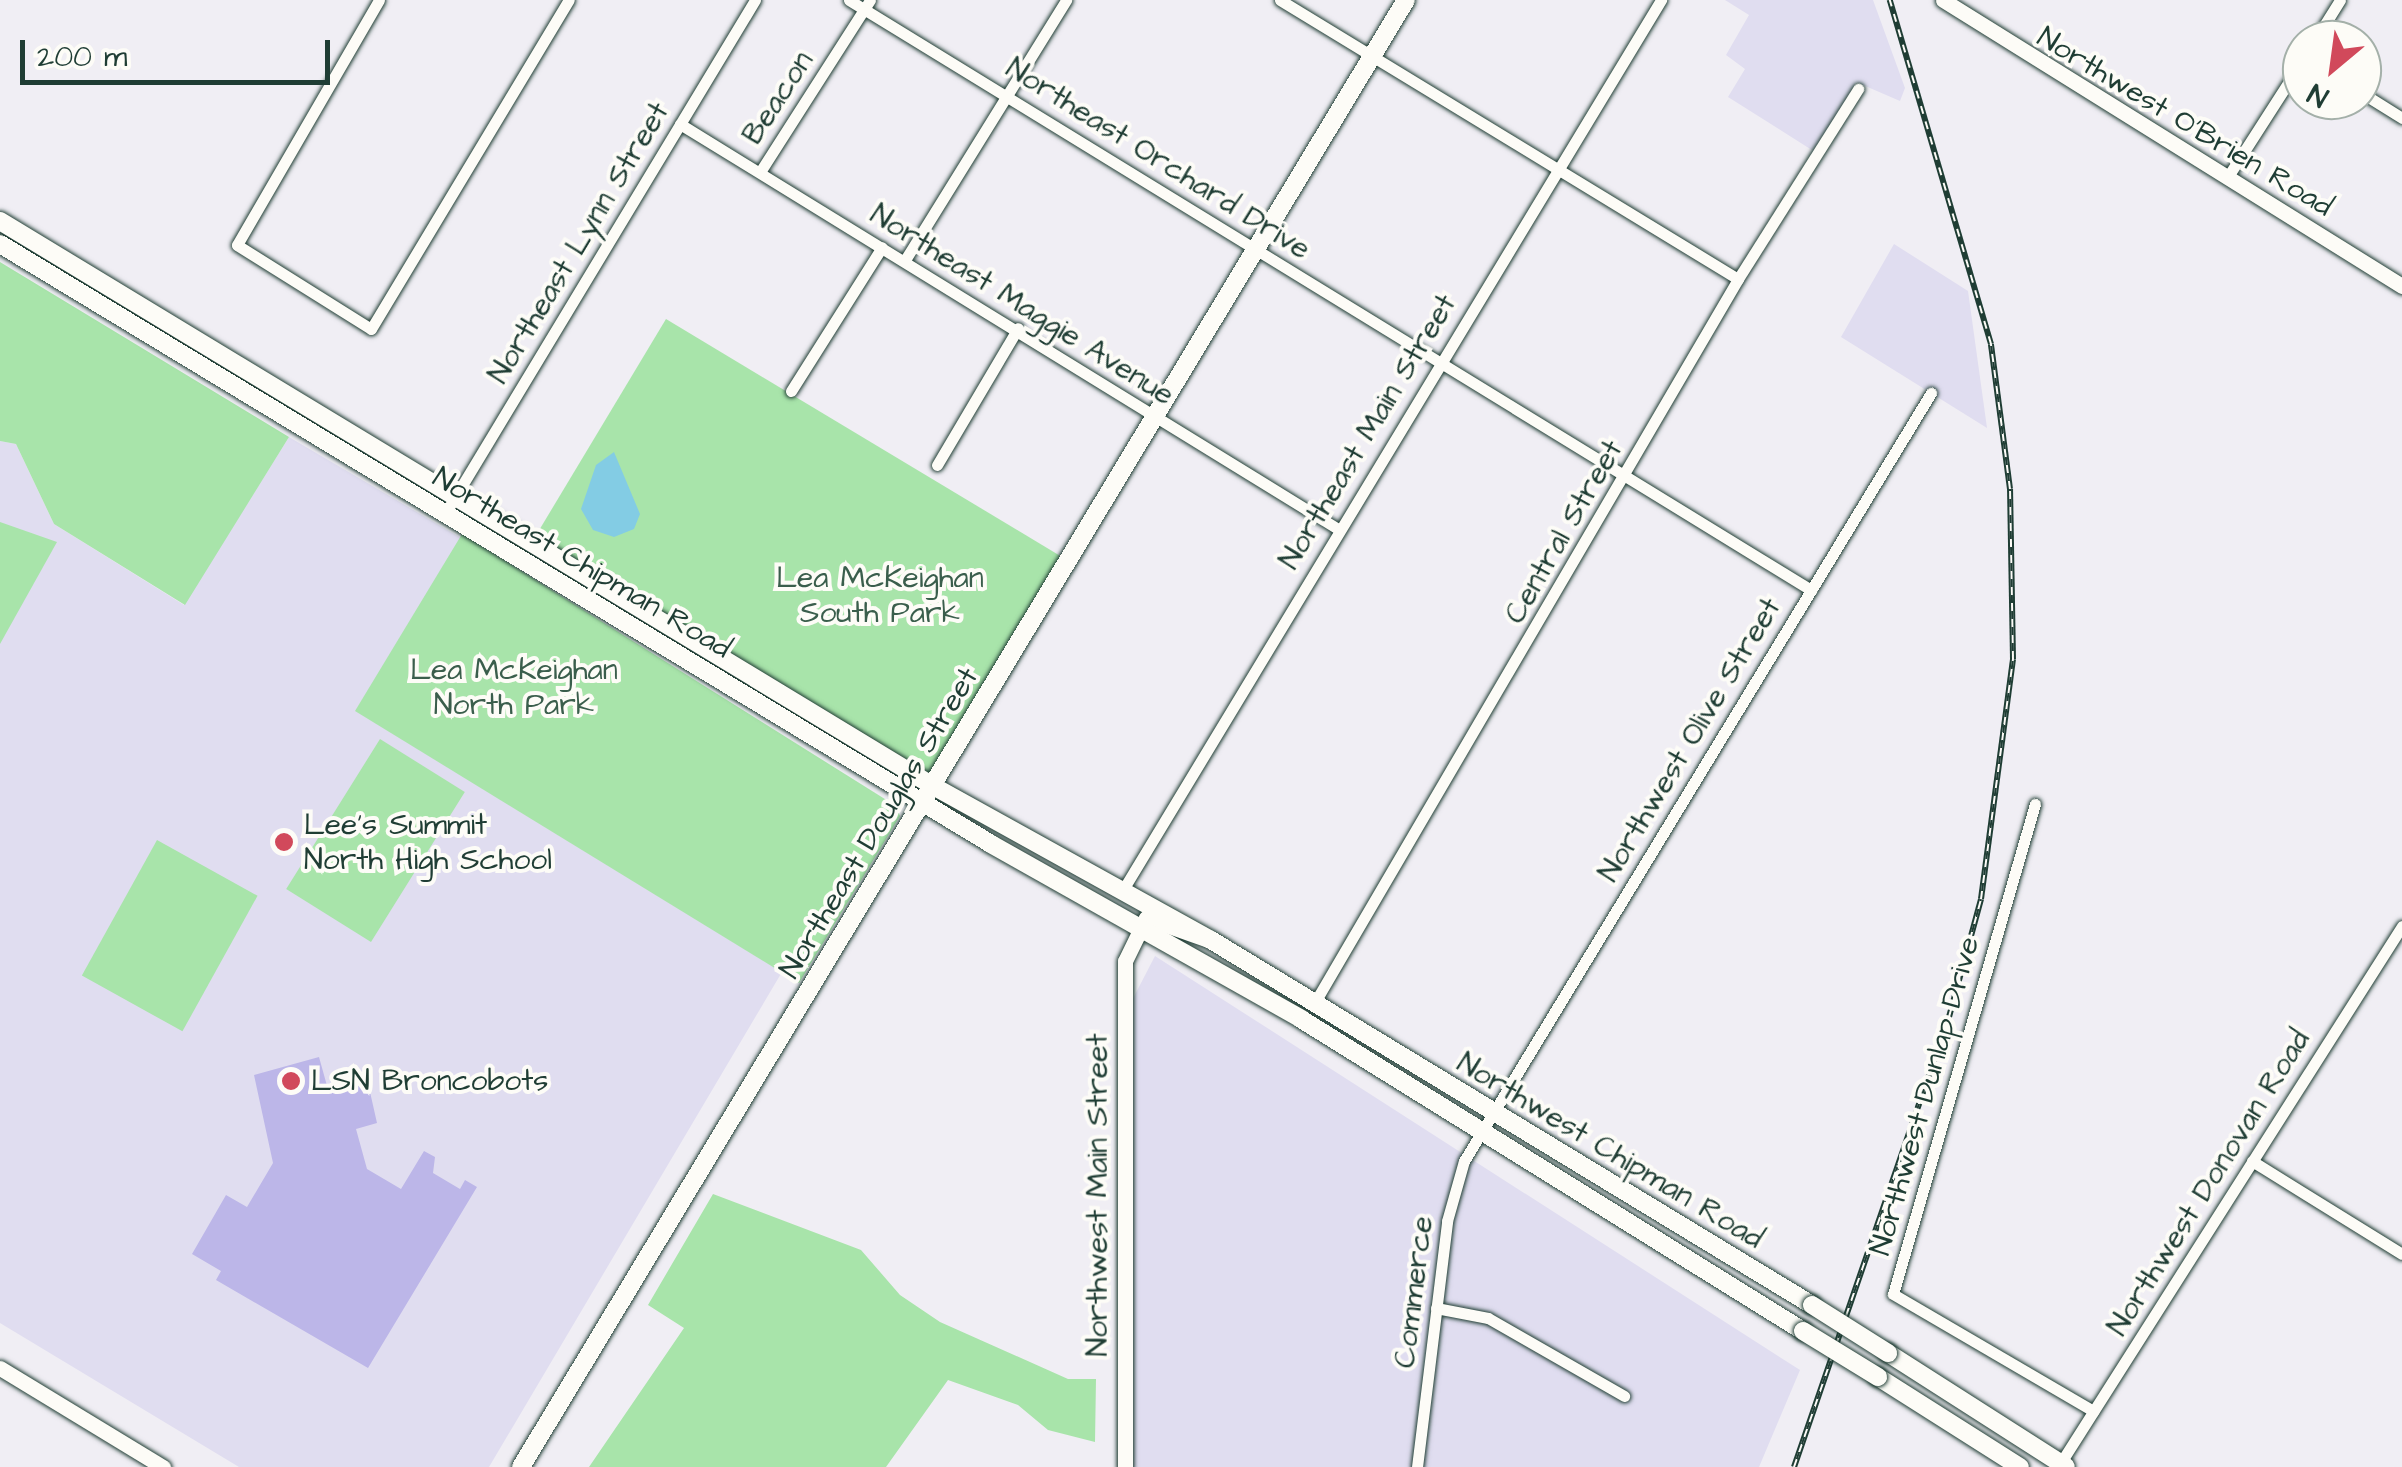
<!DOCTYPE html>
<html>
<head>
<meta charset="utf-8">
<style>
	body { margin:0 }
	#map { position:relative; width:2402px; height:1467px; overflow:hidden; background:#f0eef4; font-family:"Architects Daughter",sans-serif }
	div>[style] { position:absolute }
	.built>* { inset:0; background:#e0ddf0 }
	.green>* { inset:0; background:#a8e4aa; transform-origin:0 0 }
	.water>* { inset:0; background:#83cce4 }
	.building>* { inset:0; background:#bcb6e8 }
	.roads { filter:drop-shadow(0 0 2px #1f3d34) drop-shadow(0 0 2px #1f3d34) }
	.minor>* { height:11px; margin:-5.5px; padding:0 5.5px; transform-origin:5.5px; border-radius:5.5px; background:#fdfcf7 }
	.tertiary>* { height:15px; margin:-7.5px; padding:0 7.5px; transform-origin:7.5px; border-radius:7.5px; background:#fdfcf7 }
	.secondary>* { height:18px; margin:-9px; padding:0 9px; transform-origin:9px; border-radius:9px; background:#fdfcf7 }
	.rail>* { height:6px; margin-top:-3px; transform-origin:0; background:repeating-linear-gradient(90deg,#fdfcf7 0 8px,#1f3d34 0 16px); box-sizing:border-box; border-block:2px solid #1f3d34 }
	.bridges { filter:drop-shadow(0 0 2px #1f3d34) drop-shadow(0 0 2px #1f3d34) }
	.secondary-bridge>* { height:18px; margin:-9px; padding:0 9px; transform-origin:9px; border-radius:9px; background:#fdfcf7 }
	.dots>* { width:28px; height:28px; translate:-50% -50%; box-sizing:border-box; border:5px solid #fdfcf7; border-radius:50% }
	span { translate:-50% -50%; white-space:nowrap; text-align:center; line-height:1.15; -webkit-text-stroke:8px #fdfcf7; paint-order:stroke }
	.street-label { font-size:30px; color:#1f3d34 }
	.park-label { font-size:30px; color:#3a5e4c }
	.poi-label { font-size:30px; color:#1f3d34 }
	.left { translate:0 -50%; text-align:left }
	.north { position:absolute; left:2282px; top:20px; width:100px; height:100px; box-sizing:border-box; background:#fdfcf7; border:2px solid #a4b0a9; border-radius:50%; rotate:209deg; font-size:28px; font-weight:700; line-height:40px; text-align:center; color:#1f3d34 }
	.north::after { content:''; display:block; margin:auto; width:35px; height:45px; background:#d1495b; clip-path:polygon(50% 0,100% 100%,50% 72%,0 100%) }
	.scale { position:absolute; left:20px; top:40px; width:310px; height:45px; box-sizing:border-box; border:5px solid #1f3d34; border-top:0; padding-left:12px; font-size:30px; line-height:35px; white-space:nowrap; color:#1f3d34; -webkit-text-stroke:8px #fdfcf7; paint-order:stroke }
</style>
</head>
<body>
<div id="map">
	<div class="built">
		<i style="clip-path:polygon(1725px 0,1873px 0,1905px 88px,1900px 101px,1856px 82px,1815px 152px,1728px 97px,1745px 69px,1726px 55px,1749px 15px)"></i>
		<i style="clip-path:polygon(1894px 244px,1968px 291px,1987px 428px,1841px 337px)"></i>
		<i style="clip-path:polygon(289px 437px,461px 538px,356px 711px,782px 972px,489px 1467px,239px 1467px,0 1323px,0 441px,16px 444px,54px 524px,184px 605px)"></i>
		<i style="clip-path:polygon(1155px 956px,1800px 1370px,1759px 1467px,1125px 1467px,1126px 1012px)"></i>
	</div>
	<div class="green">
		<i style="clip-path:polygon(0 262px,289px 437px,185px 605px,54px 524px,16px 444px,0 441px)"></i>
		<i style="left:666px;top:319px;width:463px;height:254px;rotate:31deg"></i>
		<i style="clip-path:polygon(0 522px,57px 542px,0 644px)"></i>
		<i style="clip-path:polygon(462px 534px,896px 806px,900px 816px,799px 983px,355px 711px)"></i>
		<i style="left:380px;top:739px;width:100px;height:177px;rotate:32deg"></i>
		<i style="left:157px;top:840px;width:115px;height:155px;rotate:29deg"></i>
		<i style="clip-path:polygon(713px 1194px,861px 1250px,900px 1295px,940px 1322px,1068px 1379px,1096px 1379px,1095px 1442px,1048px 1430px,1018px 1405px,948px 1380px,886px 1467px,589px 1467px,684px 1328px,648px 1305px)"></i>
	</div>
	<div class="water">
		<i style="clip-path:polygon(614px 452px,640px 514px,634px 529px,614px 537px,593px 530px,581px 509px,596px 465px)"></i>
	</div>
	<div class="building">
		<i style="clip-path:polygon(319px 1057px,329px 1093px,368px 1083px,377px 1123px,356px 1129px,367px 1169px,401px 1189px,424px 1151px,435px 1157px,433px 1173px,460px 1189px,465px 1180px,477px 1187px,368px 1368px,216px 1280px,221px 1271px,192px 1254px,226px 1195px,247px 1207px,273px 1163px,254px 1075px)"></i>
	</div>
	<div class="roads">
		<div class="minor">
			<i style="left:379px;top:0;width:283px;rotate:120.1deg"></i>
			<i style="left:237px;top:245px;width:158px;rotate:32.1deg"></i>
			<i style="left:371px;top:329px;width:384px;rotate:-59deg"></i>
			<i style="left:849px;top:0;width:1129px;rotate:31.52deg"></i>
			<i style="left:1280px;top:0;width:536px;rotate:31.35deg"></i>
			<i style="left:2315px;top:40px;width:47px;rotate:-58deg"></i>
			<i style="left:2362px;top:93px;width:47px;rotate:32deg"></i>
			<i style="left:680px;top:124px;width:773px;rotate:31.61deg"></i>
			<i style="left:760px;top:172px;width:204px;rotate:-57.4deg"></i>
			<i style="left:2227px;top:178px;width:139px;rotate:-57.3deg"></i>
			<i style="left:905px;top:260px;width:306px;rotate:-58.2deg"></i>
			<i style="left:791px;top:391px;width:170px;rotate:-57.7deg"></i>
			<i style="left:937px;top:465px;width:159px;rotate:-59.4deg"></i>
			<i style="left:446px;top:512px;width:598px;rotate:-58.89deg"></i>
			<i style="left:2035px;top:804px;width:510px;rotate:106.16deg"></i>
			<i style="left:1893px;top:1294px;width:232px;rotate:30.3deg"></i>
			<i style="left:1121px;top:893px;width:1044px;rotate:-58.84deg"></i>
			<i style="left:1315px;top:1002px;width:838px;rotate:-59.67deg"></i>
			<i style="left:1738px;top:279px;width:225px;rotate:-57.7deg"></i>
			<i style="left:2252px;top:1161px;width:176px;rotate:31.8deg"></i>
			<i style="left:1436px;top:1308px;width:53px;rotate:10.9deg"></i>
			<i style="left:1488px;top:1318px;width:157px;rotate:29.8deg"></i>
			<i style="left:1417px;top:1467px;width:248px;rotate:-83deg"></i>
			<i style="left:1447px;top:1221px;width:62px;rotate:-74.2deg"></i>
			<i style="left:1464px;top:1161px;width:899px;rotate:-58.7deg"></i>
			<i style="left:2058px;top:1467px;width:641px;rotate:-57.55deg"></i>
		</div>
		<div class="tertiary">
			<i style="left:1943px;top:0;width:541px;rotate:31.93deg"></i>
			<i style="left:0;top:1368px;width:191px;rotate:31.3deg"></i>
			<i style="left:1125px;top:1467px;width:506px;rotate:-90deg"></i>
			<i style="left:1125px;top:961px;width:48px;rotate:-64deg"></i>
			<i style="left:1146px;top:918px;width:66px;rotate:19.5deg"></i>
		</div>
		<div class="secondary">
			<i style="left:0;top:221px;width:1091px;rotate:31.2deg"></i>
			<i style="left:933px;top:786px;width:318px;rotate:29deg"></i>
			<i style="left:1211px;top:940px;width:703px;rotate:31.27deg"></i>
			<i style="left:0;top:244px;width:1158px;rotate:31.19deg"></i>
			<i style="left:991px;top:844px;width:356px;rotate:29.4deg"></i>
			<i style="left:1301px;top:1019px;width:591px;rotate:31.86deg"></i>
			<i style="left:1888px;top:1353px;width:211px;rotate:32.6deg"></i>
			<i style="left:1878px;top:1377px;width:168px;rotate:32.4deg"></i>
			<i style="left:521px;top:1467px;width:1713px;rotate:-58.9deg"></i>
		</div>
	</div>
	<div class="rail">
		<i style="left:1794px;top:1467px;width:476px;rotate:-71deg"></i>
		<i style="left:1949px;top:1017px;width:122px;rotate:-74.8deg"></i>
		<i style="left:1981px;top:899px;width:242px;rotate:-82.4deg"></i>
		<i style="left:2013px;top:659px;width:170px;rotate:-91deg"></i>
		<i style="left:2010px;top:489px;width:146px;rotate:-97.5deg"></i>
		<i style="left:1991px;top:344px;width:359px;rotate:-106.4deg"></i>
	</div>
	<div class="bridges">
		<div class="secondary-bridge">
			<i style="left:1812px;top:1305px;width:90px;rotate:32.3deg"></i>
			<i style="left:1803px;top:1331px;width:88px;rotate:31.5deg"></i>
		</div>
	</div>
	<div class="dots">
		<i style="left:284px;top:842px;background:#d1495b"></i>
		<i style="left:291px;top:1081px;background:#d1495b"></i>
	</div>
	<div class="street-label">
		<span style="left:778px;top:98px;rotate:-57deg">Beacon</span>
		<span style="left:2185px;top:122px;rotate:31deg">Northwest O'Brien Road</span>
		<span style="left:1158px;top:159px;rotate:32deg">Northeast Orchard Drive</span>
		<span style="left:579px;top:243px;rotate:-59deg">Northeast Lynn Street</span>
		<span style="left:1022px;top:305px;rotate:32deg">Northeast Maggie Avenue</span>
		<span style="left:1368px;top:432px;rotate:-59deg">Northeast Main Street</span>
		<span style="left:1564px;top:532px;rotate:-60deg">Central Street</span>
		<span style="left:582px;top:563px;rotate:31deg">Northeast Chipman Road</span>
		<span style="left:1690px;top:740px;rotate:-59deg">Northwest Olive Street</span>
		<span style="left:879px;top:823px;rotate:-59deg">Northeast Douglas Street</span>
		<span style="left:1925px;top:1096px;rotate:-74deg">Northwest Dunlap Drive</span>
		<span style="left:1610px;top:1151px;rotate:31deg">Northwest Chipman Road</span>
		<span style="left:2209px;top:1183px;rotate:-58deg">Northwest Donovan Road</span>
		<span style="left:1098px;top:1195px;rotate:-90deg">Northwest Main Street</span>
		<span style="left:1414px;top:1292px;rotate:-83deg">Commerce</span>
	</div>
	<div class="park-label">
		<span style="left:880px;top:595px">Lea McKeighan<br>South Park</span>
		<span style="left:514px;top:687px">Lea McKeighan<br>North Park</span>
	</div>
	<div class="poi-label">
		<span class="left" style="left:304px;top:842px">Lee's Summit<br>North High School</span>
		<span class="left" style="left:311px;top:1081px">LSN Broncobots</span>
	</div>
	<div class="north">N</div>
	<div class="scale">200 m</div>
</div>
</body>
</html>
